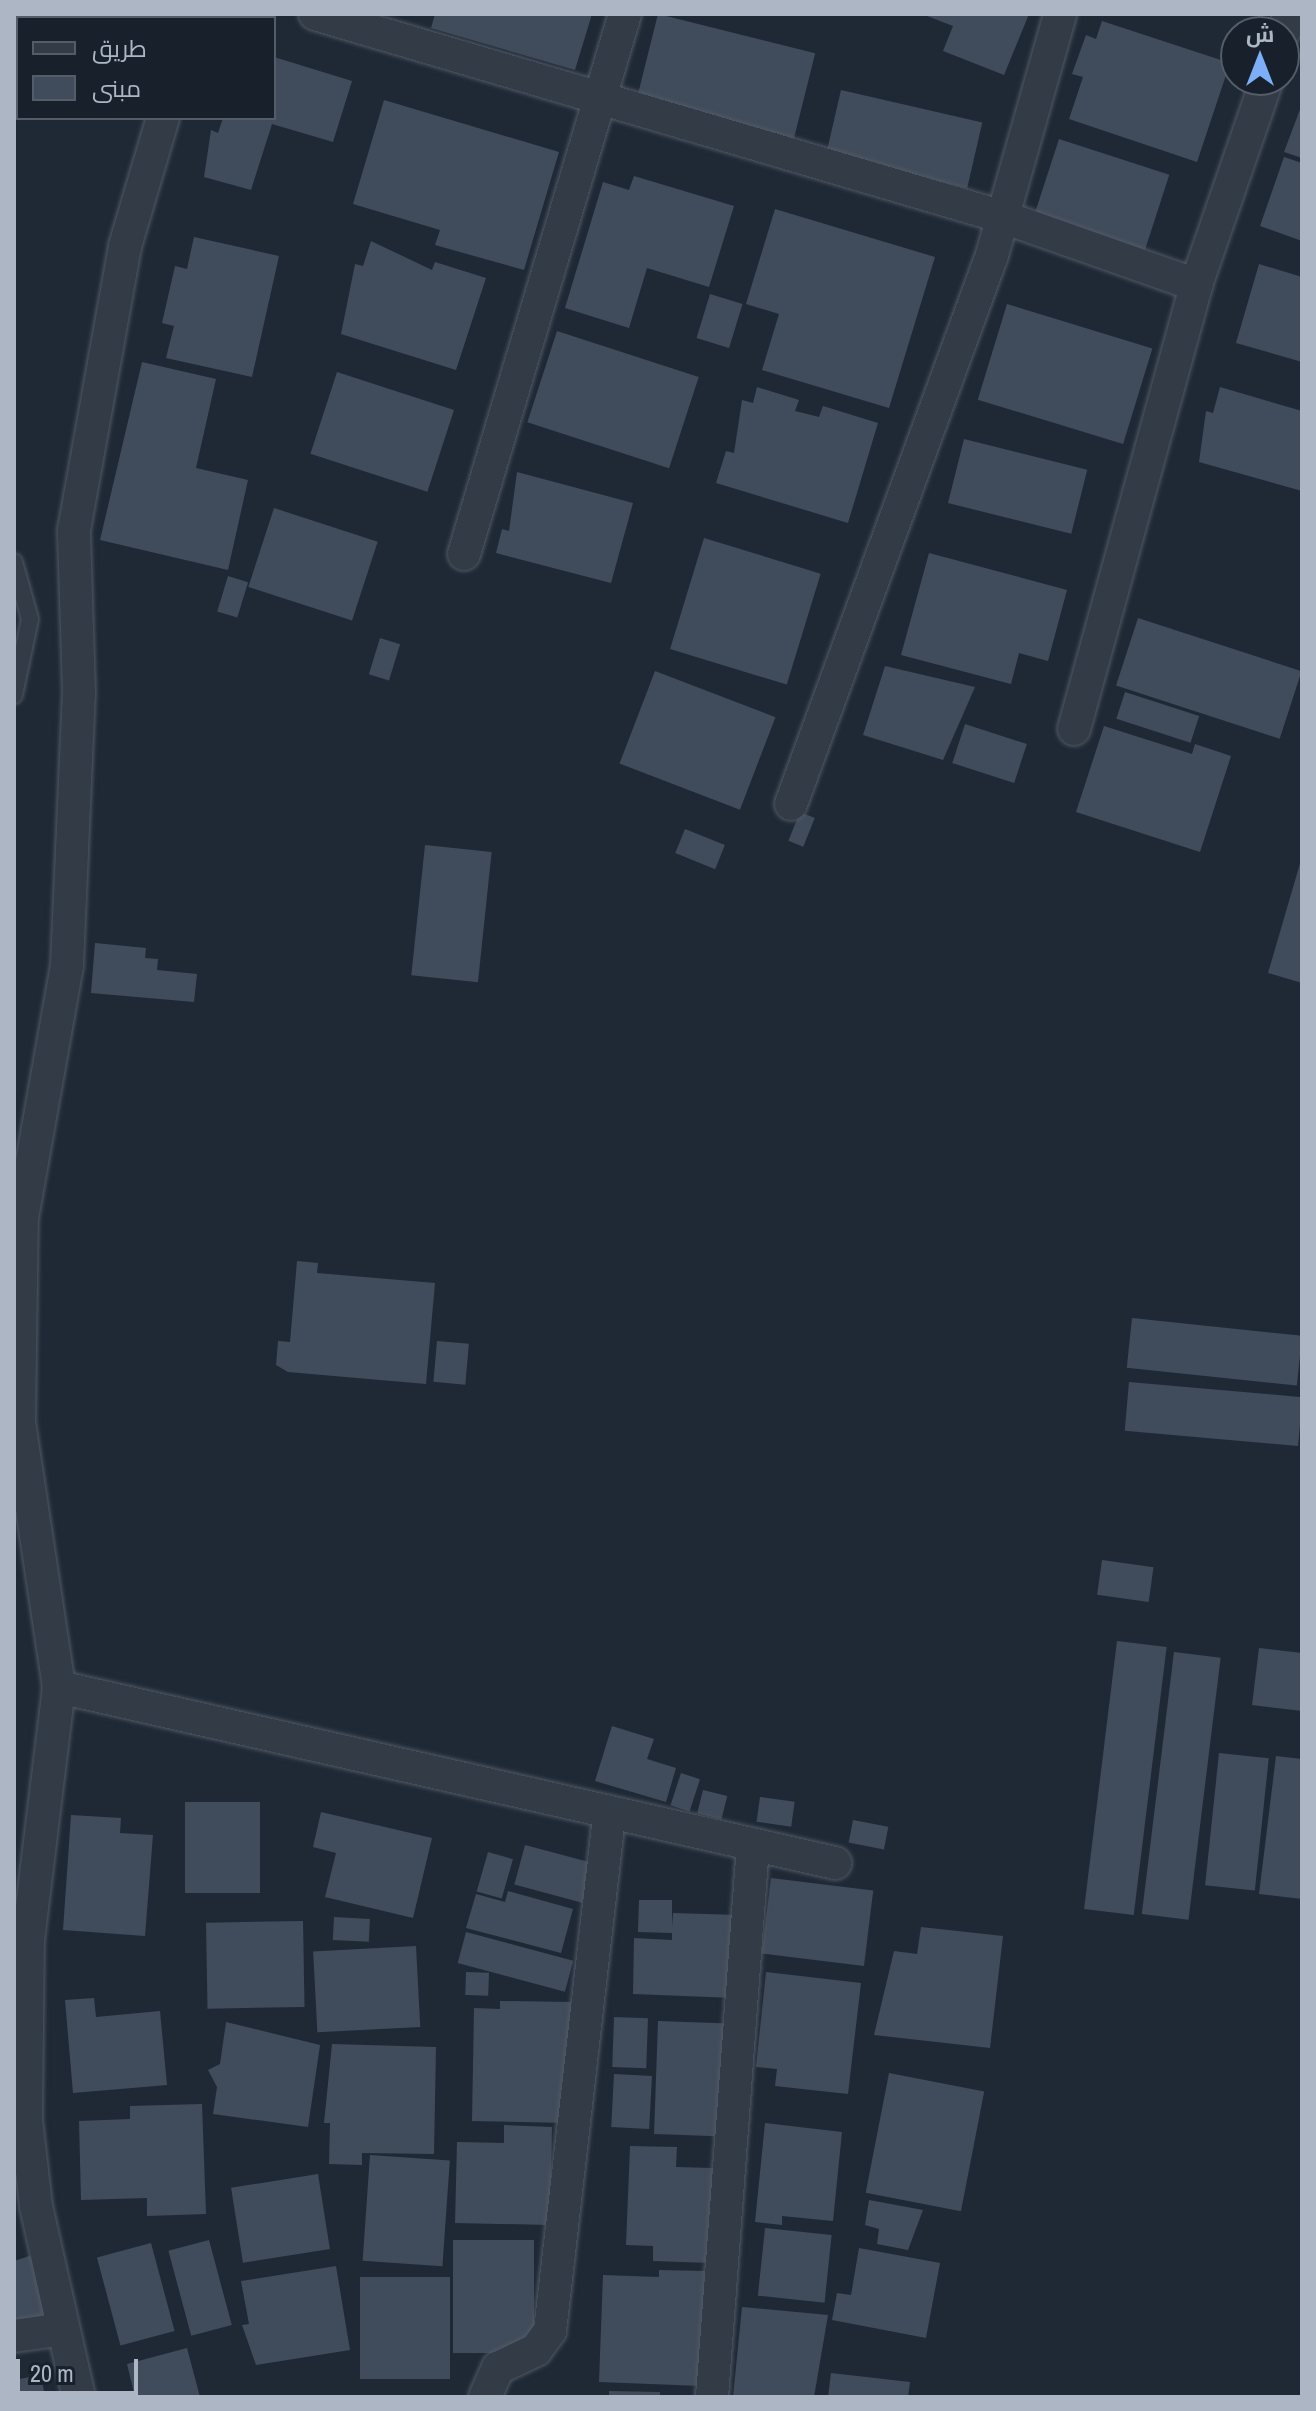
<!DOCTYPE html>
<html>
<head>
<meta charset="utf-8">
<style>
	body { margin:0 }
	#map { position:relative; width:1316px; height:2411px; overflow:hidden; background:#1f2936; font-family:"Archivo Narrow",Cairo,sans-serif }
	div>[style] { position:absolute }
	.building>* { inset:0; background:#404c5b; transform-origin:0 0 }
	.roads { filter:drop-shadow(0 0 2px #505965) drop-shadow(0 0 2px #505965) }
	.lane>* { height:16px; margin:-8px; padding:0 8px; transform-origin:8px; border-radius:8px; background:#323b46 }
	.street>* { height:32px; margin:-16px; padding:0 16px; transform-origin:16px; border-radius:16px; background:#323b46 }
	span { translate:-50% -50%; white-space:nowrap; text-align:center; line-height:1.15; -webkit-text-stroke:8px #18202b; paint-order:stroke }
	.frame { position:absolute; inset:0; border:16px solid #acb6c4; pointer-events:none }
	.legend { position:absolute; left:16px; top:16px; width:260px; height:104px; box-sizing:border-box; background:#18202b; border:2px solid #535c68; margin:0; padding:10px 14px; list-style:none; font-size:24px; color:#acb6c4 }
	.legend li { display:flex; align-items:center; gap:16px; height:40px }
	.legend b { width:40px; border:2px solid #535c68 }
	.north { position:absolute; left:1220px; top:16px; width:80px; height:80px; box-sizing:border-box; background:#18202b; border:2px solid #535c68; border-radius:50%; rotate:0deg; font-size:22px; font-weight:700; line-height:32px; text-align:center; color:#acb6c4 }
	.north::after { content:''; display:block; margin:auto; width:28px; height:36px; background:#7daff8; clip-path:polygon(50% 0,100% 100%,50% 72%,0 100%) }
	.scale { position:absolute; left:16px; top:2359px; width:122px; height:36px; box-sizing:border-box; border:4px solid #acb6c4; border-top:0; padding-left:10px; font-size:24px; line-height:28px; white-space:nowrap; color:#acb6c4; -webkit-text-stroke:6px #18202b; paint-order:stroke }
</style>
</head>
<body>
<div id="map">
	<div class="building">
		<i style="clip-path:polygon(14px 14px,165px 14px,18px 18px,18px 85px)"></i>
		<i style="clip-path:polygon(435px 14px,592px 14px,575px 70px,431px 28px)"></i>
		<i style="left:658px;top:14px;width:162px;height:90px;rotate:14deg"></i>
		<i style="clip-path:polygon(922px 14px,1029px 14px,1004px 75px,943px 51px,953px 26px)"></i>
		<i style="clip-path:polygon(1102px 21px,1230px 63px,1197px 162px,1069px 119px,1083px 77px,1072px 74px,1086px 35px,1096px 39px)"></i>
		<i style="clip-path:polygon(274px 57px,352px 81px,333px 142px,272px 124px,251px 190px,204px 177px,211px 130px,218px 133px,223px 118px,274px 118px)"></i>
		<i style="left:841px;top:90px;width:145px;height:67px;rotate:13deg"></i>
		<i style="clip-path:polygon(384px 100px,559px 152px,524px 270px,435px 245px,440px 230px,353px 204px)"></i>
		<i style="clip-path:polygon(1302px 104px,1302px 158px,1284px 152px)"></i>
		<i style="left:1059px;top:139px;width:116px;height:90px;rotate:18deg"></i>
		<i style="clip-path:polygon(1284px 157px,1302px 163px,1302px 241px,1260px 226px)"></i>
		<i style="clip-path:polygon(634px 176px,734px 206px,709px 287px,647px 268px,629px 328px,565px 308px,603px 182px,629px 190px)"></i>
		<i style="clip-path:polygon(775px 209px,935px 257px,889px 408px,762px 370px,779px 314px,746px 304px)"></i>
		<i style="clip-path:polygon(194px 237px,279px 256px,252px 377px,166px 358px,174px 326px,162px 323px,175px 266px,187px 269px)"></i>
		<i style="clip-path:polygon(371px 241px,432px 270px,435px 262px,486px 278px,456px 370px,341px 334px,355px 264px,363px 266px)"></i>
		<i style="clip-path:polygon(1259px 264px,1302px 277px,1302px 362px,1236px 343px)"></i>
		<i style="left:710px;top:294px;width:34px;height:46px;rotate:17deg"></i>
		<i style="left:1007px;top:304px;width:152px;height:100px;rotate:17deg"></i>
		<i style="left:557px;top:331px;width:149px;height:96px;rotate:18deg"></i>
		<i style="clip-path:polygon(142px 362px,216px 379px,196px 468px,248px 480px,228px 570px,100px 540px)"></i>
		<i style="left:337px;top:372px;width:123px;height:86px;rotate:18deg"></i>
		<i style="clip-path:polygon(757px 387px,799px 400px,795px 411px,819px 417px,823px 406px,878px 423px,848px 523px,716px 483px,726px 451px,734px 453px,742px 400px,753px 403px)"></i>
		<i style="clip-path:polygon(1220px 387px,1302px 411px,1302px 491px,1199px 462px,1206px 411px,1213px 413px)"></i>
		<i style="left:964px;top:439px;width:127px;height:66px;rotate:14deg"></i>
		<i style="clip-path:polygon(517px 472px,633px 503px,611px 583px,496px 553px,502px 529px,509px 531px)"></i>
		<i style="left:274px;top:508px;width:109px;height:83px;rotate:18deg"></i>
		<i style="left:704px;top:538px;width:122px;height:116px;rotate:17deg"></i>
		<i style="clip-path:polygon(929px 553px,1067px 590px,1048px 661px,1019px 653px,1011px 684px,901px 655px)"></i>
		<i style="left:228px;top:576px;width:21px;height:37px;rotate:17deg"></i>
		<i style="left:1138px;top:618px;width:172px;height:71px;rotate:18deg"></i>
		<i style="left:380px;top:638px;width:21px;height:38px;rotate:17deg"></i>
		<i style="clip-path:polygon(885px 666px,975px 687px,943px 760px,863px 735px)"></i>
		<i style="left:655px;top:671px;width:129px;height:99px;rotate:21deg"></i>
		<i style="left:1125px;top:692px;width:78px;height:28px;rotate:18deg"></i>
		<i style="left:965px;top:724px;width:65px;height:41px;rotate:18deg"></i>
		<i style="clip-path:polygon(1104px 726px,1192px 754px,1195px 744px,1231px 756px,1200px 852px,1076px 812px)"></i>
		<i style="left:800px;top:812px;width:16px;height:31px;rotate:22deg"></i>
		<i style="left:685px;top:829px;width:43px;height:26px;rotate:22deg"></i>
		<i style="left:425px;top:845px;width:67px;height:131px;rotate:6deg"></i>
		<i style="clip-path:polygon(1301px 860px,1302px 860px,1302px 983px,1268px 973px)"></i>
		<i style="clip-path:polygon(95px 943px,146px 948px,145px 958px,158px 959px,157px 970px,197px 974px,194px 1002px,91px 993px)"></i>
		<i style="clip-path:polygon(297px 1261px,318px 1263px,317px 1273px,435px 1283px,426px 1384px,288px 1372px,276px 1365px,278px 1341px,290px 1342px)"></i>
		<i style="left:1132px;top:1318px;width:171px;height:50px;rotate:6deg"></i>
		<i style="left:437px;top:1341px;width:32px;height:41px;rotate:5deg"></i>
		<i style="left:1129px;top:1382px;width:174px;height:49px;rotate:5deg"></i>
		<i style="left:1102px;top:1560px;width:52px;height:35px;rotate:8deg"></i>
		<i style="left:1117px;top:1641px;width:50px;height:270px;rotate:7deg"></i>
		<i style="clip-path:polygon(1259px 1648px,1302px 1653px,1302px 1711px,1252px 1705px)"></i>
		<i style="left:1174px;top:1652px;width:47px;height:264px;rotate:7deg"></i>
		<i style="clip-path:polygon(612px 1726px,654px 1739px,647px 1759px,676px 1768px,666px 1802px,595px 1781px)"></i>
		<i style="left:1219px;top:1753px;width:50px;height:133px;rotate:6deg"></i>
		<i style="clip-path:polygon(1276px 1756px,1302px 1759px,1302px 1899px,1259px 1894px)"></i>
		<i style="left:681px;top:1773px;width:20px;height:34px;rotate:18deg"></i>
		<i style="left:703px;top:1790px;width:25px;height:24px;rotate:14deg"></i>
		<i style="left:760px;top:1797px;width:35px;height:25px;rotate:8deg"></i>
		<i style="left:185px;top:1802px;width:75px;height:91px"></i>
		<i style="clip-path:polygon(321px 1812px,432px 1838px,413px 1918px,325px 1897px,336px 1853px,313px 1847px)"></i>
		<i style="clip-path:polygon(71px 1815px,121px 1818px,120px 1833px,153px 1835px,145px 1936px,63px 1930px)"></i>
		<i style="left:853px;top:1820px;width:36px;height:23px;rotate:11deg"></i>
		<i style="left:525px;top:1845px;width:70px;height:41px;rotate:15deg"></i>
		<i style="left:488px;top:1852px;width:26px;height:41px;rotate:16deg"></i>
		<i style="left:771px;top:1878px;width:103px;height:76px;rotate:7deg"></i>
		<i style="clip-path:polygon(508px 1891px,573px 1909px,561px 1953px,466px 1928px,476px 1894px,505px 1902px)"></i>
		<i style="clip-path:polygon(639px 1900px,672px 1900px,672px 1928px,673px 1913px,738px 1915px,735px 1998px,633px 1994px,634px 1938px,672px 1940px,672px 1933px,638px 1932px)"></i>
		<i style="left:334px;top:1917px;width:36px;height:23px;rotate:3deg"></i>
		<i style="left:303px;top:1921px;width:86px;height:97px;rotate:89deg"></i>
		<i style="clip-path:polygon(921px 1927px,1003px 1936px,990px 2048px,874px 2035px,894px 1951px,917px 1954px)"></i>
		<i style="left:466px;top:1932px;width:111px;height:32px;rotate:15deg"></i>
		<i style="left:416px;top:1946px;width:81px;height:103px;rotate:87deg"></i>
		<i style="left:466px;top:1972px;width:23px;height:23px;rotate:2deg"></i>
		<i style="clip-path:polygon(766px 1972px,861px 1983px,848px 2094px,775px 2086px,777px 2069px,756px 2067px)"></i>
		<i style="clip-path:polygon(94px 1998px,96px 2017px,160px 2011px,167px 2085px,73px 2093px,65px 2000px)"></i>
		<i style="clip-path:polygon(500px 2001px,571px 2002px,569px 2123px,472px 2121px,474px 2008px,500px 2009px)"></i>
		<i style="left:614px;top:2017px;width:34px;height:50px;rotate:2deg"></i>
		<i style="left:658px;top:2021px;width:71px;height:113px;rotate:2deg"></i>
		<i style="clip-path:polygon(226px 2022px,320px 2045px,308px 2127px,213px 2114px,217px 2087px,208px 2070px,220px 2064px)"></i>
		<i style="clip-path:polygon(332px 2044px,436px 2047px,434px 2154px,362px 2153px,362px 2165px,329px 2164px,330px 2123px,324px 2123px)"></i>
		<i style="left:889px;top:2073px;width:97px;height:122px;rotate:11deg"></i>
		<i style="left:614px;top:2074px;width:38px;height:53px;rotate:3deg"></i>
		<i style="clip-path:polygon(202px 2104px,206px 2214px,147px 2216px,147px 2198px,81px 2200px,79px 2121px,130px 2119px,130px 2106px)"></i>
		<i style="clip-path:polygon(765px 2123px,842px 2132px,833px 2221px,782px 2216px,782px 2225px,755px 2222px)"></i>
		<i style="clip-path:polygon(504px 2125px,552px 2127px,550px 2225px,455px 2223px,457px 2142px,504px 2143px)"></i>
		<i style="clip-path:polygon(630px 2146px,677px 2147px,676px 2167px,713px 2168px,710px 2263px,653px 2261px,653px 2246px,626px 2245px)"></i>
		<i style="left:370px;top:2155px;width:80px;height:106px;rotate:4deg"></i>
		<i style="left:318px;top:2174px;width:76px;height:88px;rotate:81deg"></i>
		<i style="clip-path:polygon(869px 2200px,923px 2210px,908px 2250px,877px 2244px,879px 2229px,865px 2225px)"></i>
		<i style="left:765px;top:2228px;width:67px;height:68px;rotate:6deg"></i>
		<i style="left:209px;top:2240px;width:88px;height:42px;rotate:75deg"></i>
		<i style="clip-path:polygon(453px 2240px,534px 2240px,534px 2335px,513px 2353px,453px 2353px)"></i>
		<i style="left:151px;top:2243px;width:91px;height:56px;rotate:75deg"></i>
		<i style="clip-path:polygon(859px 2248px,940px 2263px,926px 2338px,832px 2320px,837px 2293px,851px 2295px)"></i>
		<i style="clip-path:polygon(32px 2255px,50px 2314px,14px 2325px,14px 2261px)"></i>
		<i style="clip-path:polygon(336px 2266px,350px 2350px,256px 2365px,242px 2325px,249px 2324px,241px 2281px)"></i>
		<i style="clip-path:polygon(659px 2270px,705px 2271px,701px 2386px,599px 2382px,603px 2275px,659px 2277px)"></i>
		<i style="left:360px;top:2277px;width:90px;height:102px"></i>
		<i style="clip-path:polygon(742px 2307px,828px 2315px,814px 2397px,733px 2397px)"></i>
		<i style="clip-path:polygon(187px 2348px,200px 2397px,135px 2397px,127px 2364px)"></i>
		<i style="clip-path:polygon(831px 2373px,910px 2382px,908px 2397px,828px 2397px)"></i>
		<i style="clip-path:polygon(41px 2375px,45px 2397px,14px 2397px,14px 2380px)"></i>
		<i style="clip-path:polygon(609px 2391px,660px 2392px,660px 2397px,609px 2397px)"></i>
	</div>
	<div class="roads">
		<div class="lane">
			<i style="left:14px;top:562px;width:59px;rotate:74.3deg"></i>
			<i style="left:30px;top:619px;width:78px;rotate:101.9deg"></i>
		</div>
		<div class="street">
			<i style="left:315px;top:14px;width:717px;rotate:16.44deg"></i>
			<i style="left:1003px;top:217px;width:205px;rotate:19.4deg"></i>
			<i style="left:1196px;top:285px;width:217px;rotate:-70.9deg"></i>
			<i style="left:192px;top:18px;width:4px;rotate:-76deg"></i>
			<i style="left:1284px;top:32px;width:19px;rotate:-72deg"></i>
			<i style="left:464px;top:554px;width:563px;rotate:-73.4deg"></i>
			<i style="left:1074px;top:729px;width:460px;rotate:-74.6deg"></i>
			<i style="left:791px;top:804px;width:585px;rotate:-69.89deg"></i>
			<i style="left:992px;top:255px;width:250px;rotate:-74.2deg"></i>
			<i style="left:59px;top:1687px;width:796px;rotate:12.78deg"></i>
			<i style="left:14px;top:2336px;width:49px;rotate:-8.1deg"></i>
			<i style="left:79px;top:2397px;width:196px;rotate:-102.7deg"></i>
			<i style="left:36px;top:2206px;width:88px;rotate:-96.6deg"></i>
			<i style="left:26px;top:2119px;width:179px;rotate:-89.4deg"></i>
			<i style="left:28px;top:1940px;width:255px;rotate:-83deg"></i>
			<i style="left:59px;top:1687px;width:268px;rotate:-98.6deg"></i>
			<i style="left:19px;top:1422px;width:204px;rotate:-89.2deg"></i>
			<i style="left:22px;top:1218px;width:257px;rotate:-79.9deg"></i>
			<i style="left:67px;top:965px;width:272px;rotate:-87.5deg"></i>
			<i style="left:79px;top:693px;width:163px;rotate:-91.8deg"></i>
			<i style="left:74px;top:530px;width:289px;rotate:-79.8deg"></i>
			<i style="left:125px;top:246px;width:134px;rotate:-73.5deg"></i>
			<i style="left:485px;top:2397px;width:32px;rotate:-66deg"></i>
			<i style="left:498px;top:2368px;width:42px;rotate:-25.3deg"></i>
			<i style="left:536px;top:2350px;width:24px;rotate:-54deg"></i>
			<i style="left:550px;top:2331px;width:517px;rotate:-83.45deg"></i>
			<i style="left:712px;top:2397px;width:554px;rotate:-85.75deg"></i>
		</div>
	</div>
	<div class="frame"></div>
	<ul class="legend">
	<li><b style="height:10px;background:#323b46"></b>طريق</li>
	<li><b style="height:22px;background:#404c5b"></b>مبنى</li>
	</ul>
	<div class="north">ش</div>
	<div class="scale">20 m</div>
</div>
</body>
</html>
